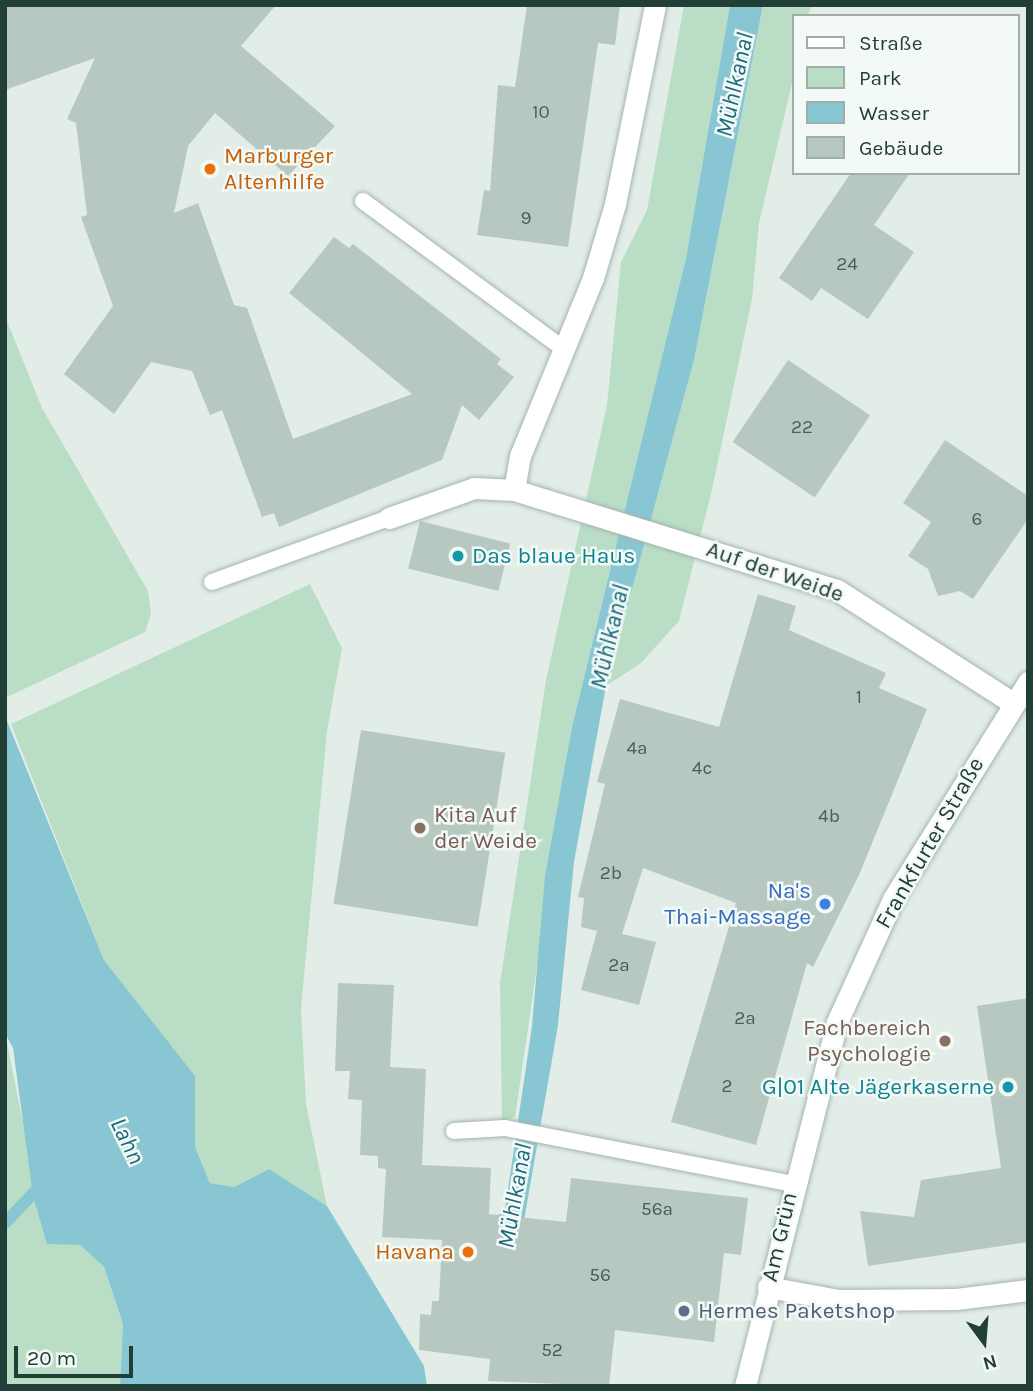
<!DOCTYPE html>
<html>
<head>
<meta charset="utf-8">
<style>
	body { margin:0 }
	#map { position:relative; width:1033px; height:1391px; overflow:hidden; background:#e2ede8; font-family:Karla,sans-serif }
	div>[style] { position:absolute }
	.green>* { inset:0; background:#badec5 }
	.water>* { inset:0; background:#89c6d3 }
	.stream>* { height:12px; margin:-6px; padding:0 6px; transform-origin:6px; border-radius:6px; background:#89c6d3 }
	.building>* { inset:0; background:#b7c8c1; transform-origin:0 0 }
	.roads { filter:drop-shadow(0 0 2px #a4b5af) drop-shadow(0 0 2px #a4b5af) }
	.service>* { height:16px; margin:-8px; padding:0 8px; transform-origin:8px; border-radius:8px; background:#fff }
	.minor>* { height:21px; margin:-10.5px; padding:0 10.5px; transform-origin:10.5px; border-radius:10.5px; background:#fff }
	.tertiary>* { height:21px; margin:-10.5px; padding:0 10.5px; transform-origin:10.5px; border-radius:10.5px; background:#fff }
	.dots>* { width:19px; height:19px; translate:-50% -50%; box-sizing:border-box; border:4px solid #f3f9f6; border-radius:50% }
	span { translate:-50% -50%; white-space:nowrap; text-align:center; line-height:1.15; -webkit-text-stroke:5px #f3f9f6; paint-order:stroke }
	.number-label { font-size:19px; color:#46605a }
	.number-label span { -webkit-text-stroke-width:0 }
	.food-label { font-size:23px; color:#c56008 }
	.left { translate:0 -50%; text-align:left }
	.right { translate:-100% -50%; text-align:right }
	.culture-label { font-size:23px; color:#0d838f }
	.street-label { font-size:23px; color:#213e37 }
	.education-label { font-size:23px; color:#785e54 }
	.shop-label { font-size:23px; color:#366cbe }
	.service-label { font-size:23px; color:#4e5e75 }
	.water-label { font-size:24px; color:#1a6a7c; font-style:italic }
	.frame { position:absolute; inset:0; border:7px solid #213e37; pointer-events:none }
	.legend { position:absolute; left:792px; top:14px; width:228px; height:161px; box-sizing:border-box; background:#f3f9f6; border:2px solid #9faeaa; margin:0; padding:9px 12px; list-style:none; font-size:21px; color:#213e37 }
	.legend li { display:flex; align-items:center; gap:14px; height:35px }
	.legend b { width:35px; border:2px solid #9faeaa }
	.north { position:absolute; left:949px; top:1307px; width:70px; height:70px; -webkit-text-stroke:5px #f3f9f6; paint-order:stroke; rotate:164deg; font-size:19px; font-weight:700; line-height:28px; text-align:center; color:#213e37 }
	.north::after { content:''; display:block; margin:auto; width:24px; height:32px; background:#213e37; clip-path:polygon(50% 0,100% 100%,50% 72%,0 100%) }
	.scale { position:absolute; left:14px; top:1346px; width:119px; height:32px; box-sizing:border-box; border:4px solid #213e37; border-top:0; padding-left:9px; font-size:21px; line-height:24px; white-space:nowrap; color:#213e37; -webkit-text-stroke:5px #f3f9f6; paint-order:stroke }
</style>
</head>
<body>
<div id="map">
	<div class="green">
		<i style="clip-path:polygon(684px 5px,730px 5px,686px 258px,572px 727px,515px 1117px,502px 1121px,500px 983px,546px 680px,607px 405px,621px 262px,647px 210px)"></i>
		<i style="clip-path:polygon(763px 5px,811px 5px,808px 16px,793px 16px,793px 79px,759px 223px,752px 299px,712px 490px,679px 621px,641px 663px,606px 686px,694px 360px)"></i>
		<i style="clip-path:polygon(5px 316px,42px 408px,148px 591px,151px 614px,145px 632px,5px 698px)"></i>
		<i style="clip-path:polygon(310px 584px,342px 648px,327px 731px,301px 1009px,306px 1104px,327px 1206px,269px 1169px,234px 1187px,210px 1183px,195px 1147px,194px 1076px,104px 960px,11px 724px)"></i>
		<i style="clip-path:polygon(5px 1033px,47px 1243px,80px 1245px,104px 1267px,123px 1324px,120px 1386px,5px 1386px)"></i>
	</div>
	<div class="water">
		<i style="clip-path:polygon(730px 5px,763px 5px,694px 360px,606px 686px,574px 862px,558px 1025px,522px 1232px,496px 1217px,505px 1210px,532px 1026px,545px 876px,572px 727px,686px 258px)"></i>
		<i style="clip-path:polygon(5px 716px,104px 960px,195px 1076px,195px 1147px,210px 1183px,234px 1187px,269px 1169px,327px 1206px,424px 1366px,427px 1386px,120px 1386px,123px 1324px,104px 1267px,80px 1245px,47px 1244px,33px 1196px,13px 1048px,5px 1033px)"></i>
	</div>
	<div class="stream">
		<i style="left:5px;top:1223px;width:52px;rotate:-46.5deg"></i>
	</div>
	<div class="building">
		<i style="clip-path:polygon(5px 5px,276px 5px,241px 46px,335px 126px,288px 176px,215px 113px,188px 146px,174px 213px,198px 203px,234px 305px,247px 308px,293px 439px,412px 394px,289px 293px,334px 237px,349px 248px,353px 244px,501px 359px,497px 364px,514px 377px,479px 420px,462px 405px,442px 460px,279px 527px,274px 513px,262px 517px,222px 410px,210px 415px,192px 371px,151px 362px,114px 414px,64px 374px,113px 306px,81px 217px,87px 215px,76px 123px,67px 119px,95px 58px,5px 90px)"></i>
		<i style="clip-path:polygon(527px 5px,620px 5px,615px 45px,598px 43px,568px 247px,477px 235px,484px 190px,490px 191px,498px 85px,515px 87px)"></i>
		<i style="clip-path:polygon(851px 173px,910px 173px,874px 225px,914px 252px,868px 319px,821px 288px,812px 301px,779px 278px)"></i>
		<i style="left:788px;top:360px;width:99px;height:99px;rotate:34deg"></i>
		<i style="clip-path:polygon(945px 440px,1028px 496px,1028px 519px,973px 599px,960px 591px,938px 596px,928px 569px,908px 556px,931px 522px,903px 503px)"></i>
		<i style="left:420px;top:521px;width:93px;height:49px;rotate:14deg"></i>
		<i style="clip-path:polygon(758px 594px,796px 606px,789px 630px,886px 673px,879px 688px,927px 709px,859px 875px,813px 967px,807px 963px,756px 1145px,671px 1122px,736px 903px,643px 868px,622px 934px,656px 942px,639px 1005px,581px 990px,597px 931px,581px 927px,584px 898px,578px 897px,605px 784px,597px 782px,620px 699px,719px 727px)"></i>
		<i style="left:361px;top:730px;width:146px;height:176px;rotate:9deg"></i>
		<i style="clip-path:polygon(338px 983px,394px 985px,390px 1067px,426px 1069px,422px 1165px,491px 1168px,489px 1214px,566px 1222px,571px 1178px,748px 1198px,741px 1255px,724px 1253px,714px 1342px,615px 1330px,609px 1386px,488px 1381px,490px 1359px,419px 1350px,420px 1314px,431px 1315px,432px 1301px,439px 1301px,442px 1240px,382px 1237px,386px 1169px,378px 1168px,378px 1156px,360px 1155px,362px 1100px,348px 1099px,350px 1071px,335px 1071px)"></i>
		<i style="clip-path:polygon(1028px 998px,1028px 1242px,868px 1266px,860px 1211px,914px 1217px,921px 1180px,1001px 1168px,977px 1006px)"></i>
	</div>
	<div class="roads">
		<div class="service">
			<i style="left:363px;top:201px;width:250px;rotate:36.4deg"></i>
			<i style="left:212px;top:582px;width:188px;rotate:-19.9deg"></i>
			<i style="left:454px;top:1131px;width:51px;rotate:-3.4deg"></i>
			<i style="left:505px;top:1128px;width:293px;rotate:11deg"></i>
		</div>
		<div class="minor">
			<i style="left:514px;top:490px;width:35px;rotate:-80deg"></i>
			<i style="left:520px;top:456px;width:192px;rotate:-67.7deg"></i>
			<i style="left:593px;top:278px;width:77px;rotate:-73.4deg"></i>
			<i style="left:615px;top:204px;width:203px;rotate:-78.6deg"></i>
			<i style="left:389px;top:518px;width:90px;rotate:-19.4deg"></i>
			<i style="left:474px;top:488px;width:40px;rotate:2.9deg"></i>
			<i style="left:514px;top:490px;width:338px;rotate:17.2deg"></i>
			<i style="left:837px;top:590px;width:209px;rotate:32.7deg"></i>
			<i style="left:768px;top:1287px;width:72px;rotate:10.4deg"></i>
			<i style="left:839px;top:1300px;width:117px;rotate:-0.5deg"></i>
			<i style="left:956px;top:1299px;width:73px;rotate:-7.1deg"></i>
		</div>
		<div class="tertiary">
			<i style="left:745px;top:1386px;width:375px;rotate:-75.8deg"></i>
			<i style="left:837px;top:1022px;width:135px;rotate:-65.5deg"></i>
			<i style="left:893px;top:899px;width:256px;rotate:-58.1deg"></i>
		</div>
	</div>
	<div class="dots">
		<i style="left:210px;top:169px;background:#e8710a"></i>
		<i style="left:458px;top:556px;background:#0f9aa8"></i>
		<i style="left:420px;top:828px;background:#8d6e63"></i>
		<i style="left:825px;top:904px;background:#3f7fe0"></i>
		<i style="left:945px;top:1041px;background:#8d6e63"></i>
		<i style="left:1008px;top:1087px;background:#0f9aa8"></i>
		<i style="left:468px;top:1252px;background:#e8710a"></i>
		<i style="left:684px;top:1311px;background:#5c6f8a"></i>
	</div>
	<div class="number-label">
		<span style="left:541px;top:113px">10</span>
		<span style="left:526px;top:219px">9</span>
		<span style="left:847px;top:265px">24</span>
		<span style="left:802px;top:428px">22</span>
		<span style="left:977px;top:520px">6</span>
		<span style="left:859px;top:698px">1</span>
		<span style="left:637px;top:749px">4a</span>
		<span style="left:702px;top:769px">4c</span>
		<span style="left:829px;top:817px">4b</span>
		<span style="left:611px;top:874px">2b</span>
		<span style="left:619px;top:966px">2a</span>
		<span style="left:745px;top:1019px">2a</span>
		<span style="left:727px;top:1087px">2</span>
		<span style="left:657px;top:1210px">56a</span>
		<span style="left:600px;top:1276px">56</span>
		<span style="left:552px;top:1351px">52</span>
	</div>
	<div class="food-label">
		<span class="left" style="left:224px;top:169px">Marburger<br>Altenhilfe</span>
		<span class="right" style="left:454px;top:1252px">Havana</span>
	</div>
	<div class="culture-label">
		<span class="left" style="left:472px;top:556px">Das blaue Haus</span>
		<span class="right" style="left:994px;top:1087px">G|01 Alte Jägerkaserne</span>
	</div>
	<div class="street-label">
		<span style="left:775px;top:572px;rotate:19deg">Auf der Weide</span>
		<span style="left:930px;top:843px;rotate:-60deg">Frankfurter Straße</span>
		<span style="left:780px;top:1237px;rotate:-77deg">Am Grün</span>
	</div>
	<div class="education-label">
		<span class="left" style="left:434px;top:828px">Kita Auf<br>der Weide</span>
		<span class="right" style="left:931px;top:1041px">Fachbereich<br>Psychologie</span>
	</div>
	<div class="shop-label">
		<span class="right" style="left:811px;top:904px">Na's<br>Thai-Massage</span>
	</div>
	<div class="service-label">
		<span class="left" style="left:698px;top:1311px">Hermes Paketshop</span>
	</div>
	<div class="water-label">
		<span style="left:735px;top:85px;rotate:-78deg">Mühlkanal</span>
		<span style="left:610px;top:637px;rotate:-77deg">Mühlkanal</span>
		<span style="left:127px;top:1141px;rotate:64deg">Lahn</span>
		<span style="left:515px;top:1196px;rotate:-80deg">Mühlkanal</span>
	</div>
	<div class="frame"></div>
	<ul class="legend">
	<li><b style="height:9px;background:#fff"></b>Straße</li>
	<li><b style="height:19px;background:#badec5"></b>Park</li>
	<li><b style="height:19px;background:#89c6d3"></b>Wasser</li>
	<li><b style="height:19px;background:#b7c8c1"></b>Gebäude</li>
	</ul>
	<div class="north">N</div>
	<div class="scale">20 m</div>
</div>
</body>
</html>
